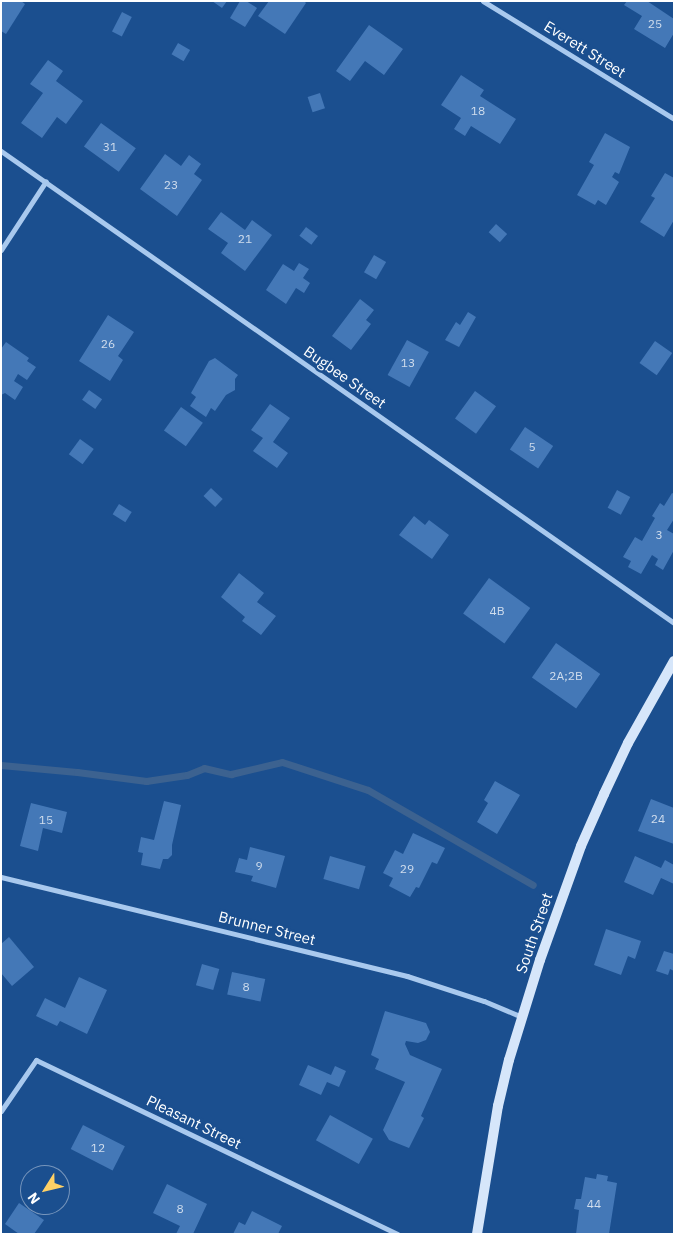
<!DOCTYPE html>
<html>
<head>
<meta charset="utf-8">
<style>
	body { margin:0 }
	#map { position:relative; width:675px; height:1235px; overflow:hidden; background:#1b4f8f; font-family:"IBM Plex Sans",sans-serif }
	div>[style] { position:absolute }
	.stream>* { height:7px; margin:-3.5px; padding:0 3.5px; transform-origin:3.5px; border-radius:3.5px; background:#3c6290 }
	.building>* { inset:0; background:#4478b7; transform-origin:0 0 }
	.street>* { height:5px; margin:-2.5px; padding:0 2.5px; transform-origin:2.5px; border-radius:2.5px; background:#a9c9ee }
	.secondary>* { height:10px; margin:-5px; padding:0 5px; transform-origin:5px; border-radius:5px; background:#d6e6fa }
	span { translate:-50% -50%; white-space:nowrap; text-align:center; line-height:1.15; -webkit-text-stroke:5px #1b4f8f; paint-order:stroke }
	.number-label { font-size:12px; color:#d0dded }
	.number-label span { -webkit-text-stroke-width:0 }
	.street-label { font-size:15px; color:#fff }
	.frame { position:absolute; inset:0; border:2px solid #fff; pointer-events:none }
	.north { position:absolute; left:20px; top:1165px; width:50px; height:50px; box-sizing:border-box; background:#1b4f8f; border:1px solid #7695bc; border-radius:50%; rotate:234deg; font-size:14px; font-weight:700; line-height:20px; text-align:center; color:#fff }
	.north::after { content:''; display:block; margin:auto; width:18px; height:22px; background:#ffd166; clip-path:polygon(50% 0,100% 100%,50% 72%,0 100%) }
</style>
</head>
<body>
<div id="map">
	<div class="stream">
		<i style="left:1px;top:765px;width:76px;rotate:5.3deg"></i>
		<i style="left:77px;top:772px;width:70px;rotate:7.4deg"></i>
		<i style="left:146px;top:781px;width:41px;rotate:-8.3deg"></i>
		<i style="left:187px;top:775px;width:18px;rotate:-22deg"></i>
		<i style="left:204px;top:768px;width:28px;rotate:13deg"></i>
		<i style="left:231px;top:774px;width:52px;rotate:-13.2deg"></i>
		<i style="left:282px;top:762px;width:90px;rotate:18deg"></i>
		<i style="left:368px;top:790px;width:190px;rotate:29.9deg"></i>
	</div>
	<div class="building">
		<i style="clip-path:polygon(3px 1px,21px 1px,25px 4px,6px 34px,1px 31px,1px 4px)"></i>
		<i style="clip-path:polygon(212px 1px,227px 1px,222px 8px)"></i>
		<i style="clip-path:polygon(240px 1px,246px 1px,257px 8px,245px 27px,230px 18px)"></i>
		<i style="clip-path:polygon(269px 1px,304px 1px,306px 3px,285px 34px,258px 16px)"></i>
		<i style="clip-path:polygon(627px 1px,647px 1px,674px 19px,674px 33px,665px 48px,634px 29px,642px 16px,624px 5px)"></i>
		<i style="left:122px;top:12px;width:11px;height:22px;rotate:27deg"></i>
		<i style="clip-path:polygon(369px 25px,403px 49px,384px 75px,365px 61px,350px 81px,336px 71px)"></i>
		<i style="left:178px;top:43px;width:14px;height:13px;rotate:30deg"></i>
		<i style="clip-path:polygon(48px 60px,63px 71px,56px 81px,83px 101px,66px 124px,57px 117px,42px 138px,21px 123px,43px 93px,30px 84px)"></i>
		<i style="clip-path:polygon(461px 75px,484px 90px,480px 96px,516px 119px,500px 144px,471px 126px,465px 136px,454px 129px,461px 118px,441px 105px)"></i>
		<i style="left:320px;top:93px;width:16px;height:13px;rotate:72deg"></i>
		<i style="left:101px;top:123px;width:43px;height:29px;rotate:36deg"></i>
		<i style="clip-path:polygon(605px 133px,630px 147px,619px 174px,615px 172px,612px 177px,619px 182px,606px 205px,598px 200px,595px 205px,577px 195px,594px 165px,589px 162px)"></i>
		<i style="clip-path:polygon(165px 154px,181px 166px,189px 155px,201px 164px,194px 174px,202px 180px,177px 216px,140px 189px)"></i>
		<i style="clip-path:polygon(665px 173px,674px 178px,674px 220px,664px 237px,640px 222px,655px 198px,651px 196px)"></i>
		<i style="clip-path:polygon(221px 212px,245px 230px,252px 220px,272px 235px,245px 271px,221px 253px,228px 243px,208px 229px)"></i>
		<i style="left:496px;top:224px;width:15px;height:11px;rotate:42deg"></i>
		<i style="left:306px;top:227px;width:15px;height:11px;rotate:37deg"></i>
		<i style="left:374px;top:255px;width:14px;height:20px;rotate:30deg"></i>
		<i style="clip-path:polygon(299px 263px,309px 269px,303px 278px,310px 283px,304px 293px,296px 288px,286px 304px,266px 290px,283px 264px,294px 271px)"></i>
		<i style="clip-path:polygon(360px 299px,374px 310px,366px 320px,371px 324px,351px 350px,332px 336px)"></i>
		<i style="clip-path:polygon(468px 312px,476px 317px,459px 347px,445px 340px,456px 322px,460px 325px)"></i>
		<i style="clip-path:polygon(108px 315px,134px 332px,118px 356px,123px 360px,110px 381px,79px 361px)"></i>
		<i style="left:407px;top:340px;width:25px;height:40px;rotate:29deg"></i>
		<i style="left:655px;top:341px;width:21px;height:27px;rotate:35deg"></i>
		<i style="clip-path:polygon(6px 342px,29px 358px,27px 361px,36px 367px,27px 380px,18px 374px,14px 381px,23px 387px,15px 400px,5px 393px,1px 395px,1px 349px)"></i>
		<i style="clip-path:polygon(215px 358px,238px 375px,235px 379px,235px 390px,226px 395px,215px 411px,211px 408px,206px 417px,190px 406px,196px 397px,191px 393px,209px 361px)"></i>
		<i style="left:89px;top:390px;width:16px;height:12px;rotate:35deg"></i>
		<i style="left:475px;top:391px;width:26px;height:34px;rotate:36deg"></i>
		<i style="clip-path:polygon(270px 404px,290px 418px,273px 442px,288px 453px,277px 468px,253px 451px,263px 438px,251px 430px)"></i>
		<i style="left:181px;top:407px;width:27px;height:29px;rotate:36deg"></i>
		<i style="left:525px;top:427px;width:34px;height:27px;rotate:34deg"></i>
		<i style="left:80px;top:439px;width:17px;height:19px;rotate:36deg"></i>
		<i style="left:211px;top:488px;width:16px;height:11px;rotate:43deg"></i>
		<i style="left:617px;top:490px;width:15px;height:20px;rotate:28deg"></i>
		<i style="clip-path:polygon(672px 493px,674px 494px,674px 519px,667px 530px,674px 534px,674px 550px,663px 570px,655px 565px,658px 559px,652px 555px,641px 574px,628px 567px,631px 561px,623px 557px,635px 537px,642px 541px,655px 518px,652px 516px,660px 503px,664px 506px)"></i>
		<i style="left:119px;top:504px;width:15px;height:12px;rotate:32deg"></i>
		<i style="clip-path:polygon(414px 516px,425px 525px,429px 520px,449px 535px,432px 559px,399px 535px)"></i>
		<i style="clip-path:polygon(239px 573px,264px 593px,257px 602px,276px 616px,261px 635px,242px 621px,245px 617px,221px 597px)"></i>
		<i style="left:489px;top:578px;width:51px;height:44px;rotate:36deg"></i>
		<i style="left:556px;top:643px;width:54px;height:42px;rotate:35deg"></i>
		<i style="clip-path:polygon(495px 781px,520px 795px,497px 834px,477px 822px,488px 803px,484px 800px)"></i>
		<i style="clip-path:polygon(651px 799px,674px 808px,674px 844px,638px 831px)"></i>
		<i style="clip-path:polygon(164px 801px,181px 805px,172px 845px,172px 855px,168px 859px,163px 859px,160px 869px,141px 865px,143px 853px,138px 852px,141px 837px,154px 840px)"></i>
		<i style="clip-path:polygon(31px 803px,67px 812px,62px 833px,43px 828px,38px 851px,20px 846px)"></i>
		<i style="clip-path:polygon(413px 833px,445px 848px,437px 864px,432px 862px,419px 888px,416px 887px,410px 897px,389px 886px,393px 878px,383px 873px,395px 850px,403px 854px)"></i>
		<i style="clip-path:polygon(250px 847px,285px 856px,276px 888px,251px 881px,253px 876px,235px 872px,239px 858px,247px 860px)"></i>
		<i style="left:330px;top:856px;width:37px;height:24px;rotate:16deg"></i>
		<i style="clip-path:polygon(635px 856px,661px 868px,665px 860px,674px 865px,674px 884px,661px 878px,653px 895px,624px 882px)"></i>
		<i style="clip-path:polygon(606px 929px,641px 941px,635px 959px,628px 956px,621px 975px,594px 965px)"></i>
		<i style="clip-path:polygon(9px 937px,34px 967px,12px 986px,1px 973px,1px 944px)"></i>
		<i style="clip-path:polygon(664px 951px,674px 954px,674px 971px,670px 969px,668px 975px,656px 971px)"></i>
		<i style="left:202px;top:964px;width:18px;height:22px;rotate:16deg"></i>
		<i style="left:232px;top:972px;width:34px;height:23px;rotate:12deg"></i>
		<i style="clip-path:polygon(79px 977px,107px 990px,87px 1034px,60px 1021px,57px 1026px,36px 1016px,45px 998px,65px 1008px)"></i>
		<i style="clip-path:polygon(385px 1011px,426px 1023px,430px 1032px,426px 1040px,418px 1043px,406px 1041px,405px 1044px,410px 1055px,442px 1069px,421px 1116px,424px 1118px,409px 1148px,389px 1140px,383px 1130px,405px 1082px,375px 1069px,379px 1059px,371px 1055px)"></i>
		<i style="clip-path:polygon(308px 1065px,331px 1075px,335px 1066px,346px 1071px,339px 1087px,327px 1082px,321px 1095px,299px 1085px)"></i>
		<i style="left:330px;top:1115px;width:49px;height:29px;rotate:29deg"></i>
		<i style="left:83px;top:1125px;width:47px;height:27px;rotate:27deg"></i>
		<i style="clip-path:polygon(597px 1174px,608px 1176px,607px 1181px,617px 1183px,609px 1234px,576px 1234px,579px 1210px,574px 1209px,576px 1199px,581px 1199px,585px 1177px,596px 1179px)"></i>
		<i style="clip-path:polygon(167px 1184px,207px 1204px,193px 1234px,176px 1234px,180px 1226px,153px 1213px)"></i>
		<i style="clip-path:polygon(19px 1203px,44px 1220px,34px 1234px,19px 1234px,5px 1224px)"></i>
		<i style="clip-path:polygon(252px 1211px,282px 1226px,278px 1234px,233px 1234px,239px 1222px,245px 1225px)"></i>
	</div>
	<div class="street">
		<i style="left:483px;top:1px;width:225px;rotate:31.7deg"></i>
		<i style="left:1px;top:151px;width:822px;rotate:35.04deg"></i>
		<i style="left:1px;top:250px;width:82px;rotate:-56.9deg"></i>
		<i style="left:1px;top:877px;width:418px;rotate:13.7deg"></i>
		<i style="left:407px;top:976px;width:81px;rotate:18deg"></i>
		<i style="left:484px;top:1001px;width:41px;rotate:22.8deg"></i>
		<i style="left:1px;top:1111px;width:62px;rotate:-55.5deg"></i>
		<i style="left:36px;top:1060px;width:401px;rotate:25.7deg"></i>
	</div>
	<div class="secondary">
		<i style="left:477px;top:1234px;width:130px;rotate:-80.7deg"></i>
		<i style="left:498px;top:1106px;width:47px;rotate:-76.6deg"></i>
		<i style="left:509px;top:1060px;width:105px;rotate:-72.8deg"></i>
		<i style="left:540px;top:960px;width:121px;rotate:-70.2deg"></i>
		<i style="left:581px;top:846px;width:57px;rotate:-66.1deg"></i>
		<i style="left:604px;top:794px;width:56px;rotate:-64.8deg"></i>
		<i style="left:628px;top:743px;width:94px;rotate:-60.7deg"></i>
	</div>
	<div class="number-label">
		<span style="left:655px;top:24px">25</span>
		<span style="left:478px;top:111px">18</span>
		<span style="left:110px;top:147px">31</span>
		<span style="left:171px;top:185px">23</span>
		<span style="left:245px;top:239px">21</span>
		<span style="left:108px;top:344px">26</span>
		<span style="left:408px;top:363px">13</span>
		<span style="left:532px;top:447px">5</span>
		<span style="left:659px;top:535px">3</span>
		<span style="left:497px;top:611px">4B</span>
		<span style="left:566px;top:676px">2A;2B</span>
		<span style="left:658px;top:819px">24</span>
		<span style="left:46px;top:820px">15</span>
		<span style="left:259px;top:866px">9</span>
		<span style="left:407px;top:869px">29</span>
		<span style="left:246px;top:987px">8</span>
		<span style="left:98px;top:1148px">12</span>
		<span style="left:594px;top:1204px">44</span>
		<span style="left:180px;top:1209px">8</span>
	</div>
	<div class="street-label">
		<span style="left:585px;top:49px;rotate:32deg">Everett Street</span>
		<span style="left:345px;top:377px;rotate:35deg">Bugbee Street</span>
		<span style="left:267px;top:928px;rotate:14deg">Brunner Street</span>
		<span style="left:534px;top:933px;rotate:-71deg">South Street</span>
		<span style="left:194px;top:1122px;rotate:26deg">Pleasant Street</span>
	</div>
	<div class="frame"></div>
	<div class="north">N</div>
</div>
</body>
</html>
